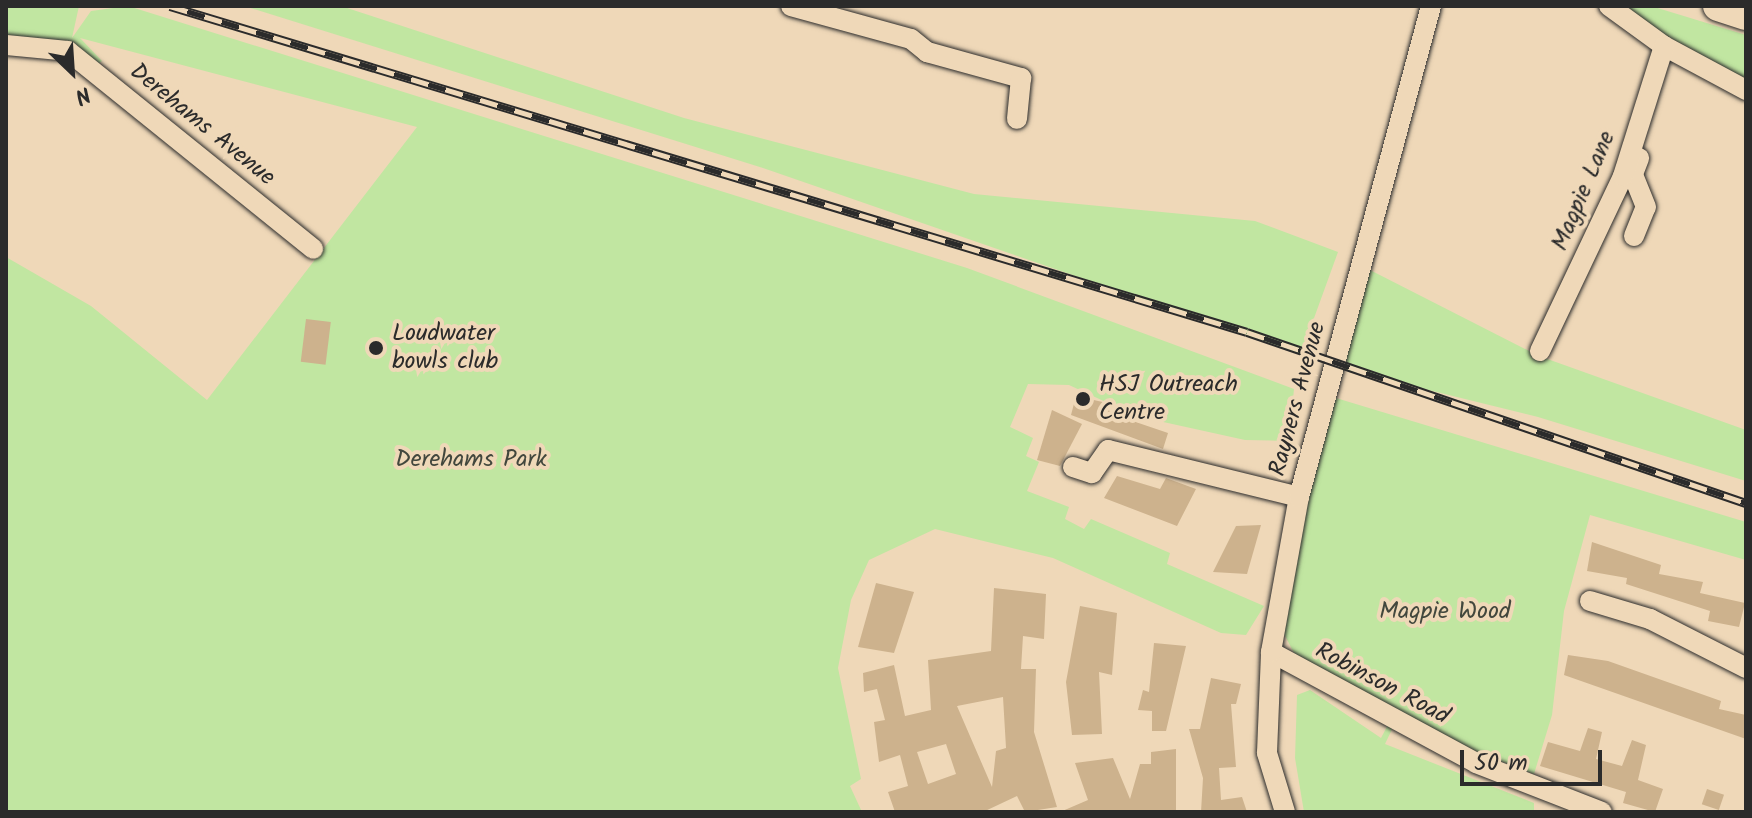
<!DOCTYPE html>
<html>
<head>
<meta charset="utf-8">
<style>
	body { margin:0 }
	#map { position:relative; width:1752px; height:818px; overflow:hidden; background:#efd8b8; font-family:Kalam,sans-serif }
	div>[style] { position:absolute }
	.green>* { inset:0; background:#c1e6a1 }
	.building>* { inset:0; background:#cdb28d; transform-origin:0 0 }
	.roads { filter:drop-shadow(0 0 2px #2b2b2b) drop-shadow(0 0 2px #2b2b2b) }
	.minor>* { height:20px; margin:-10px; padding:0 10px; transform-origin:10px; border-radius:10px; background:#efd8b8 }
	.primary>* { height:30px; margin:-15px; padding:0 15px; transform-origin:15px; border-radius:15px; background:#efd8b8 }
	.rail>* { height:9px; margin-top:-4.5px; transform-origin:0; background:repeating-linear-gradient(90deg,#efd8b8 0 18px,#2b2b2b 0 36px); box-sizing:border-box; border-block:2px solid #2b2b2b }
	.dots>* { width:22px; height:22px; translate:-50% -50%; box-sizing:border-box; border:4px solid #efd8b8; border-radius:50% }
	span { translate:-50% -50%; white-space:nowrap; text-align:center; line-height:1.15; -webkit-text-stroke:8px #efd8b8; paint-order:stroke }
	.street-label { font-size:24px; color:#2b2b2b }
	.poi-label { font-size:24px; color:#2b2b2b }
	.left { translate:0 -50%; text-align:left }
	.park-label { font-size:24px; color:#42473d }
	.frame { position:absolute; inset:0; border:8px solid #2b2b2b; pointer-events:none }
	.north { position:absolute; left:32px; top:32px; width:80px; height:80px; -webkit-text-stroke:6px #efd8b8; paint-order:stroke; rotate:155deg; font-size:22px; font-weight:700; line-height:32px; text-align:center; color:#2b2b2b }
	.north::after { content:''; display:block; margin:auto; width:28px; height:36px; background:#2b2b2b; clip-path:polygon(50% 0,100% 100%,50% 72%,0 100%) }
	.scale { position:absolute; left:1460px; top:750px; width:142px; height:36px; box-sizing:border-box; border:4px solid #2b2b2b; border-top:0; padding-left:10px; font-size:24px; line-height:28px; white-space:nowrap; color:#2b2b2b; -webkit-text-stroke:6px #efd8b8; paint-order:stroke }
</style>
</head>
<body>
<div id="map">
	<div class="green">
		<i style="clip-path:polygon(6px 6px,79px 6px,72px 38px,91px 11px,128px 6px,967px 268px,1294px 389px,1289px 441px,1245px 440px,1136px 416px,1069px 385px,1028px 384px,1010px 427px,1033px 438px,1026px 456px,1039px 462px,1027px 491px,1069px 507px,1065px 519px,1084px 529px,1091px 519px,1170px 553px,1167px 564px,1264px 606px,1246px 635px,1221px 633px,1053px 558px,935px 529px,869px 560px,851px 600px,838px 668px,861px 779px,850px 786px,862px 812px,6px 812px,6px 257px,91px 306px,207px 400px,417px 127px,80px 38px,102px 61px,97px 65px,6px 40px)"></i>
		<i style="clip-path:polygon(244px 6px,341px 6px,684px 118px,974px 194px,1255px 221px,1338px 252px,1301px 354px,763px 168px)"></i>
		<i style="clip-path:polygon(1615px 6px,1651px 6px,1746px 35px,1746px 84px)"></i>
		<i style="clip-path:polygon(1370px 270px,1539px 356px,1746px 430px,1746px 481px,1538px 417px,1335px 367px)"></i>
		<i style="clip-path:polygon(1336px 398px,1746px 522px,1746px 560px,1590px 515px,1564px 611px,1552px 715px,1534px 774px,1396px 721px,1385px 744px,1534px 803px,1534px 812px,1304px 812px,1295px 758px,1297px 695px,1310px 690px,1381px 738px,1393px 715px,1294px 653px,1282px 630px,1312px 477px)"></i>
	</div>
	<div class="building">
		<i style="left:306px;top:319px;width:25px;height:43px;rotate:7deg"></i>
		<i style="clip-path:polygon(1076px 396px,1107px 403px,1105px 408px,1118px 416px,1168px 433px,1163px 449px,1071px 415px)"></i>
		<i style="clip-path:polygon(1052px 410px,1082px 424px,1060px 466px,1037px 460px)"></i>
		<i style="clip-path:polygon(1117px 476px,1160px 489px,1166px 478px,1196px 489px,1177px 526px,1104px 498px)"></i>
		<i style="clip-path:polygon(1261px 525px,1247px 574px,1213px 572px,1236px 526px)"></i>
		<i style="clip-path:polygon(1592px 542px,1661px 565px,1659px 574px,1703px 582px,1700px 593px,1745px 603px,1739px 627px,1708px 621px,1710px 611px,1626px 584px,1627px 578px,1587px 571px)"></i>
		<i style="clip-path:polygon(876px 583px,914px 592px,894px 653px,858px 647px)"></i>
		<i style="clip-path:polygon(evenodd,994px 588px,1046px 594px,1044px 639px,1023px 636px,1021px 669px,1036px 669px,1034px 732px,1057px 807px,1025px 812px,1017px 796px,983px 812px,895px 812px,888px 792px,908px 786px,900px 755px,879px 762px,874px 722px,885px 720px,877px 689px,864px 692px,863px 673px,894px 665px,905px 716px,931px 710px,928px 660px,991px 651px,994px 588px,1003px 697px,1006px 748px,996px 751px,992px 787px,957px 706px,1003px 697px,994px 588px,946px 744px,956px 774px,928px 784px,917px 752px,946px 744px)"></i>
		<i style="clip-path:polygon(1080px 606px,1117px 613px,1112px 675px,1099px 672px,1102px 734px,1072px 735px,1066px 682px)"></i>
		<i style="clip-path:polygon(1154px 643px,1186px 646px,1166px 731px,1152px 731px,1152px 711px,1138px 710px,1143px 690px,1149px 692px)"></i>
		<i style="clip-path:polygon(1568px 655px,1608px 661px,1721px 701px,1719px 709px,1746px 715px,1746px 739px,1564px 675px)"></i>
		<i style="clip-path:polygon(1211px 678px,1241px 684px,1236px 704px,1231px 704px,1236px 767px,1219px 768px,1221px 800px,1242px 797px,1247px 812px,1201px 812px,1203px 778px,1189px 729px,1200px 729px)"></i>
		<i style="clip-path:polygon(1588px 728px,1602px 732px,1596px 759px,1622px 766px,1632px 740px,1646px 745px,1638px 780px,1663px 789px,1655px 812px,1623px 803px,1626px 792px,1540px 766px,1548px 742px,1580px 751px)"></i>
		<i style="clip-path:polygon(1176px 749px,1176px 812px,1060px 812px,1088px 800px,1075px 763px,1113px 758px,1130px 799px,1140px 764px,1151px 764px,1151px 752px)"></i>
		<i style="left:1707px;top:789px;width:18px;height:16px;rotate:19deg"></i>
	</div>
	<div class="roads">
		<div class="minor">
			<i style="left:791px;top:6px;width:124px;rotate:15.4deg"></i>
			<i style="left:911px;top:39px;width:21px;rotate:39deg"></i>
			<i style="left:927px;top:52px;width:98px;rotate:15.5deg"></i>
			<i style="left:1021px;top:78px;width:41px;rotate:95.6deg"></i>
			<i style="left:1609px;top:6px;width:68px;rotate:36deg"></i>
			<i style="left:1664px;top:46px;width:93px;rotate:28.2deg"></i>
			<i style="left:6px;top:45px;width:62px;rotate:5.5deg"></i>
			<i style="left:68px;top:51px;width:315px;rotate:38.9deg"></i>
			<i style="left:1634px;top:236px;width:31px;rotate:-68deg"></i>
			<i style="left:1646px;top:207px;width:35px;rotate:-112deg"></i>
			<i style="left:1633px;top:174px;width:17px;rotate:-69deg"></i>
			<i style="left:1540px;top:351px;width:194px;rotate:-64.6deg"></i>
			<i style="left:1623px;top:176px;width:136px;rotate:-72.5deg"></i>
			<i style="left:1073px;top:467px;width:20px;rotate:18deg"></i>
			<i style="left:1092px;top:473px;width:28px;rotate:-55deg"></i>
			<i style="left:1108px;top:450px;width:197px;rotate:13.8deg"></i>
			<i style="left:1590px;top:601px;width:63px;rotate:16.7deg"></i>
			<i style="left:1650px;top:619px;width:108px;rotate:27deg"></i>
			<i style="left:1271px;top:652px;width:233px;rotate:28.4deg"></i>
			<i style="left:1476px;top:763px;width:135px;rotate:21.3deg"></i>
			<i style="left:1285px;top:812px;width:62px;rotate:-107deg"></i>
			<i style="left:1267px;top:753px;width:101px;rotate:-87.7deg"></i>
			<i style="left:1271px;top:652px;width:158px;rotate:-79.8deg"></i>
			<i style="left:1299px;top:497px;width:508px;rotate:-74.95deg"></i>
		</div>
		<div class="primary">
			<i style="left:1718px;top:6px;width:29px;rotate:18deg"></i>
		</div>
	</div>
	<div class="rail">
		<i style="left:170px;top:6px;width:1125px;rotate:16.84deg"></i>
		<i style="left:1247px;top:332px;width:527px;rotate:18.92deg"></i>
	</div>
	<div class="dots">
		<i style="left:376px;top:348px;background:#2b2b2b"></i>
		<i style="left:1083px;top:399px;background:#2b2b2b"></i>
	</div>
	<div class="street-label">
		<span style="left:202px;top:125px;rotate:39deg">Derehams Avenue</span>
		<span style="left:1584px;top:191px;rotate:-67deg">Magpie Lane</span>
		<span style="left:1298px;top:399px;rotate:-75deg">Rayners Avenue</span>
		<span style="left:1382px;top:684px;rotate:28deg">Robinson Road</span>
	</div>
	<div class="poi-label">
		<span class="left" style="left:392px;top:348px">Loudwater<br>bowls club</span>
		<span class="left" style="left:1099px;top:399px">HSJ Outreach<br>Centre</span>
	</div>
	<div class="park-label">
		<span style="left:471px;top:460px">Derehams Park</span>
		<span style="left:1445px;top:612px">Magpie Wood</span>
	</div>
	<div class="frame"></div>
	<div class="north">N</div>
	<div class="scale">50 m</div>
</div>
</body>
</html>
